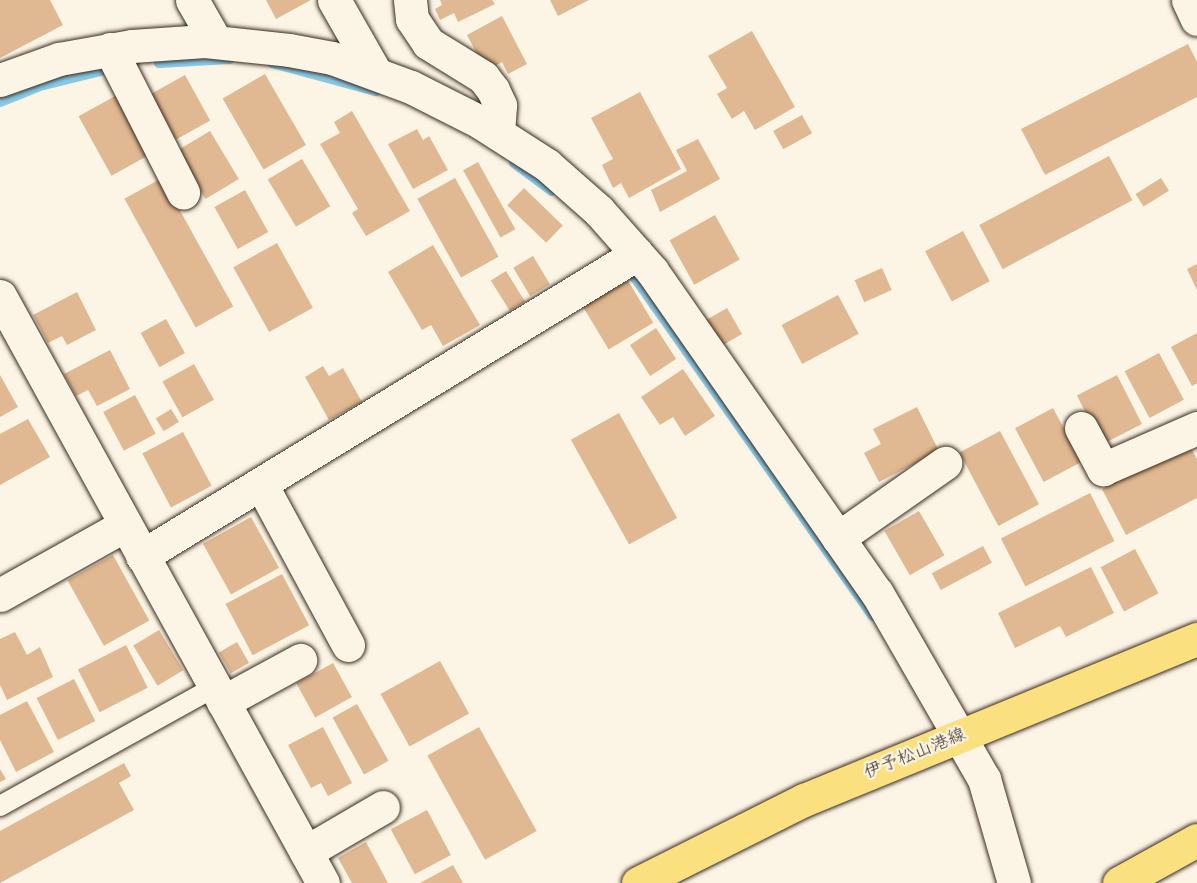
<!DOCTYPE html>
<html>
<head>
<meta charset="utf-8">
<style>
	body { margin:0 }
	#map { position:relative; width:1197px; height:883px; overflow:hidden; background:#fcf5e5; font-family:Mynerve,"Klee One",sans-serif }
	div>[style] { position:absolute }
	.stream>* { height:10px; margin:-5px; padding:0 5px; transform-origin:5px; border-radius:5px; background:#88cae9 }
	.building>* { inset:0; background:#e0b891; transform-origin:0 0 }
	.roads { filter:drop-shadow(0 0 2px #3b2a1e) drop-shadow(0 0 2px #3b2a1e) }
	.service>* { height:20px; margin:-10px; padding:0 10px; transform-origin:10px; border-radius:10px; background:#fcf5e5 }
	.minor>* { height:33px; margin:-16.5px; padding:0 16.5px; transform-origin:16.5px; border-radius:16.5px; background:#fcf5e5 }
	.primary>* { height:33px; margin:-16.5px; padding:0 16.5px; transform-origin:16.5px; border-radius:16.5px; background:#fbe080 }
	span { translate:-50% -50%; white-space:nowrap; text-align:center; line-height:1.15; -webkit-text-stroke:4.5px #fcf5e5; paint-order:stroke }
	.street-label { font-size:18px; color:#3b2a1e }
</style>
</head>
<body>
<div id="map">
	<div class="stream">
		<i style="left:159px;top:63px;width:71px;rotate:-3.2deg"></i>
		<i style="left:272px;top:63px;width:108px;rotate:15.1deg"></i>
		<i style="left:0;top:102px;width:43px;rotate:-21.8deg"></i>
		<i style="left:40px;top:86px;width:66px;rotate:-14deg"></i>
		<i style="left:514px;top:163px;width:47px;rotate:36.4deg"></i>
		<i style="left:626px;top:265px;width:429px;rotate:54.9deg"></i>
	</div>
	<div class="building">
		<i style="clip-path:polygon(0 0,50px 0,63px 25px,0 58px)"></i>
		<i style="clip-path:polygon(266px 0,311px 0,276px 19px)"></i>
		<i style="clip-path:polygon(440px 0,492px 0,495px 4px,458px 22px,454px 13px,440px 20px,435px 9px,442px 5px)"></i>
		<i style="clip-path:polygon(550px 0,589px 0,558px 16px)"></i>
		<i style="clip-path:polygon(502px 16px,527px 64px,508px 74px,502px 62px,486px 71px,467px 35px)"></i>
		<i style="clip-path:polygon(752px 31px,795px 107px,755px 130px,744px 111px,732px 119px,717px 94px,727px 88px,708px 56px)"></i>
		<i style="clip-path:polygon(1188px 44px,1197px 62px,1197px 97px,1045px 175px,1021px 129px)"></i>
		<i style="left:265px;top:74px;width:82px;height:49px;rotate:60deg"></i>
		<i style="left:185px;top:75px;width:52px;height:39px;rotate:61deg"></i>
		<i style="clip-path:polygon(640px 92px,681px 169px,629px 198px,621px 183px,613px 188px,602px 165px,613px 159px,591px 118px)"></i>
		<i style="left:117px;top:95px;width:68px;height:44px;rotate:61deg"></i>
		<i style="clip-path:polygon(352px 111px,410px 211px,366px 236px,352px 213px,358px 209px,320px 144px,340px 133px,334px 122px)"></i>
		<i style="left:802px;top:115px;width:21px;height:33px;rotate:61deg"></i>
		<i style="clip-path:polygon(417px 129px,423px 140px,429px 136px,448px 170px,413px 189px,388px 144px)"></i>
		<i style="left:210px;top:131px;width:56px;height:39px;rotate:59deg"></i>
		<i style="clip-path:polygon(698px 139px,720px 179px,660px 212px,651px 190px,687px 171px,676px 150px)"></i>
		<i style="left:1109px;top:156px;width:50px;height:147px;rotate:62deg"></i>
		<i style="left:302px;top:159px;width:55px;height:40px;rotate:59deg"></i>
		<i style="left:478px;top:162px;width:77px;height:17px;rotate:61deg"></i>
		<i style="left:162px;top:178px;width:147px;height:43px;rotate:61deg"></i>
		<i style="left:455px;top:178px;width:90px;height:43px;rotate:61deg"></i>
		<i style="left:1161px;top:178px;width:15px;height:30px;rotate:58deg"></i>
		<i style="left:524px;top:188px;width:54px;height:24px;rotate:44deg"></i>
		<i style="left:245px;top:190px;width:48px;height:35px;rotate:61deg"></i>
		<i style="left:715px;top:215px;width:51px;height:52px;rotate:61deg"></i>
		<i style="left:963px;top:231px;width:57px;height:43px;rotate:62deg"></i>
		<i style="left:277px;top:243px;width:74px;height:50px;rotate:61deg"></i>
		<i style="clip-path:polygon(433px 245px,480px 325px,443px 346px,431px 325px,422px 330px,388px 272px)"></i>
		<i style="left:533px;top:256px;width:33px;height:23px;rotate:59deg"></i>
		<i style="clip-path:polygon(1197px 264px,1197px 290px,1187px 269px)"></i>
		<i style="left:882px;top:268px;width:24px;height:30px;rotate:66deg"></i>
		<i style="left:506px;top:271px;width:36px;height:18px;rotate:58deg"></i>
		<i style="left:627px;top:279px;width:51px;height:52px;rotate:59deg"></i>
		<i style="clip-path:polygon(77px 292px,96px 330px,67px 345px,62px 336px,48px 343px,33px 315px)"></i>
		<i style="left:838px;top:295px;width:44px;height:64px;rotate:62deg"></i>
		<i style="left:727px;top:308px;width:30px;height:27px;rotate:60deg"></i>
		<i style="left:166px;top:319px;width:39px;height:29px;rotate:61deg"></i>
		<i style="left:656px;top:328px;width:37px;height:31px;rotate:57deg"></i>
		<i style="clip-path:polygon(1197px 333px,1197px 383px,1192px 386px,1171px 347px)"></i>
		<i style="clip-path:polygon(110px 350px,130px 389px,97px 406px,88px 390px,76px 396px,64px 374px)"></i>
		<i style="left:1159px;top:353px;width:53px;height:39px;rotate:62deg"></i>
		<i style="left:194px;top:364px;width:41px;height:36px;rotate:61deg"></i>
		<i style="clip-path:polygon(323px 366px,329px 376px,343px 368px,362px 402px,329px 420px,305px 377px)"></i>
		<i style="clip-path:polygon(683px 369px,715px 416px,685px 436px,673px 417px,660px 425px,641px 397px)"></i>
		<i style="clip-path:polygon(0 375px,18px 407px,0 417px)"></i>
		<i style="left:1117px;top:375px;width:55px;height:45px;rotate:63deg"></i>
		<i style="left:135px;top:395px;width:44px;height:36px;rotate:62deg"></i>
		<i style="clip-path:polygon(917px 407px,939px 451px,879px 482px,864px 453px,881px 444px,873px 429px)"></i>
		<i style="left:1053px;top:408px;width:61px;height:43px;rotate:62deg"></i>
		<i style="left:171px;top:409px;width:15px;height:18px;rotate:58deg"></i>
		<i style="left:619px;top:413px;width:120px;height:55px;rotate:61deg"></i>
		<i style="clip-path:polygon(28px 419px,50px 457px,0 485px,0 434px)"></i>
		<i style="left:1000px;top:431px;width:83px;height:46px;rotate:62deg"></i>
		<i style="left:183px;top:432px;width:61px;height:46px;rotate:62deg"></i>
		<i style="clip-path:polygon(1189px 444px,1197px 459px,1197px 498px,1126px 535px,1102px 489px)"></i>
		<i style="left:1090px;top:493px;width:54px;height:100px;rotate:63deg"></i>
		<i style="left:919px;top:511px;width:51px;height:40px;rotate:60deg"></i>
		<i style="left:251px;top:517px;width:58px;height:55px;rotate:61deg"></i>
		<i style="left:983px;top:546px;width:19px;height:58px;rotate:62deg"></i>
		<i style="left:1135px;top:549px;width:50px;height:39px;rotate:62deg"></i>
		<i style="left:113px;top:555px;width:75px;height:52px;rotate:61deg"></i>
		<i style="clip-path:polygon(1091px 567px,1114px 613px,1066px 637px,1060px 626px,1015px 648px,998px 613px)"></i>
		<i style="left:282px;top:574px;width:58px;height:64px;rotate:62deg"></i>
		<i style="left:159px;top:630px;width:47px;height:30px;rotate:59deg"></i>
		<i style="clip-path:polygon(15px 632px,27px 655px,40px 647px,53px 677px,7px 700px,0 685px,0 639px)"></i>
		<i style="left:237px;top:642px;width:24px;height:21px;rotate:60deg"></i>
		<i style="left:126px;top:645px;width:48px;height:54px;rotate:63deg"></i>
		<i style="left:440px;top:661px;width:60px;height:68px;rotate:61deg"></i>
		<i style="left:333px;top:663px;width:39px;height:42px;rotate:61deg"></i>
		<i style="left:74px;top:679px;width:47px;height:42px;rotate:63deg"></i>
		<i style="clip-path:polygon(27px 701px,54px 752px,16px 772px,0 740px,0 715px)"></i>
		<i style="left:357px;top:704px;width:65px;height:28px;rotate:61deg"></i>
		<i style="clip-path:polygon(323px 727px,352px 783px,328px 796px,321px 783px,311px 788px,288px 745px)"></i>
		<i style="left:479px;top:727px;width:119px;height:59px;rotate:61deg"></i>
		<i style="clip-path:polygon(124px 763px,131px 776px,119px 783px,134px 810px,0 883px,0 831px)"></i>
		<i style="clip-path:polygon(0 769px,6px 779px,0 782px)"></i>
		<i style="left:427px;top:810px;width:51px;height:41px;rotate:62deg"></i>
		<i style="clip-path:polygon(366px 842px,388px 883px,352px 883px,338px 858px)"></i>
		<i style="clip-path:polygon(453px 865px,463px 883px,420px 883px)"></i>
	</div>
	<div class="roads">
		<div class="service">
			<i style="left:0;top:806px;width:246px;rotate:-29deg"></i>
		</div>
		<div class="minor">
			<i style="left:192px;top:0;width:48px;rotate:60.3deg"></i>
			<i style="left:334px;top:0;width:83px;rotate:60.3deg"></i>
			<i style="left:410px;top:0;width:19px;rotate:84deg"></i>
			<i style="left:412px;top:19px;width:29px;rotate:56deg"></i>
			<i style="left:428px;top:43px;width:65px;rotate:31.7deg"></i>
			<i style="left:483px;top:77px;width:16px;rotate:52deg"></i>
			<i style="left:493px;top:90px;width:17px;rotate:65deg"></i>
			<i style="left:500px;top:105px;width:28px;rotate:94deg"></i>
			<i style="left:1188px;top:0;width:21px;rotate:65deg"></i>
			<i style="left:110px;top:49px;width:161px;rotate:63deg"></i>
			<i style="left:0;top:80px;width:63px;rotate:-19.6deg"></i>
			<i style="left:59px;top:59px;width:74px;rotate:-10.1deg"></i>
			<i style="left:132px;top:46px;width:73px;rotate:-3.9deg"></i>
			<i style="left:205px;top:41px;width:84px;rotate:6.1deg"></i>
			<i style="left:289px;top:50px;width:44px;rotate:10.5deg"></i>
			<i style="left:332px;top:58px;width:84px;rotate:20.2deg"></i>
			<i style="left:411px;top:87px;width:77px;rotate:26.9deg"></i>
			<i style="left:480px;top:122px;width:80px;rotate:32.7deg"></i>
			<i style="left:547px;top:165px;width:69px;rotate:41.5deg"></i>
			<i style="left:599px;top:211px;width:80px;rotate:48.5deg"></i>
			<i style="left:652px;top:271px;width:393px;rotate:55.1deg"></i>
			<i style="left:877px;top:593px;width:215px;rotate:60.1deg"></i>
			<i style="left:984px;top:779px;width:108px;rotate:73.9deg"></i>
			<i style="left:0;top:296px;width:670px;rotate:61.18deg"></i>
			<i style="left:1081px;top:428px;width:47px;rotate:61.8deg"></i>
			<i style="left:1103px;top:469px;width:103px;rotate:-23.6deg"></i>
			<i style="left:261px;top:484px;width:183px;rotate:61.6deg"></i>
			<i style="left:838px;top:538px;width:131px;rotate:-35deg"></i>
			<i style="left:142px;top:556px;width:580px;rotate:-31.39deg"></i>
			<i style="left:0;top:595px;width:143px;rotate:-29.2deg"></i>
			<i style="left:223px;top:702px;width:88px;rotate:-28.6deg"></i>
			<i style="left:306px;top:852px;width:89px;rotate:-30.3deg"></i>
		</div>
		<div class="primary">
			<i style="left:638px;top:883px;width:186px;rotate:-26.6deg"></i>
			<i style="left:804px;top:800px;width:425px;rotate:-22.3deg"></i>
			<i style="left:1119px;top:883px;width:89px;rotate:-28.9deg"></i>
		</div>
	</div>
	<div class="street-label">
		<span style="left:915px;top:754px;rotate:-22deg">伊予松山港線</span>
	</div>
</div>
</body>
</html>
